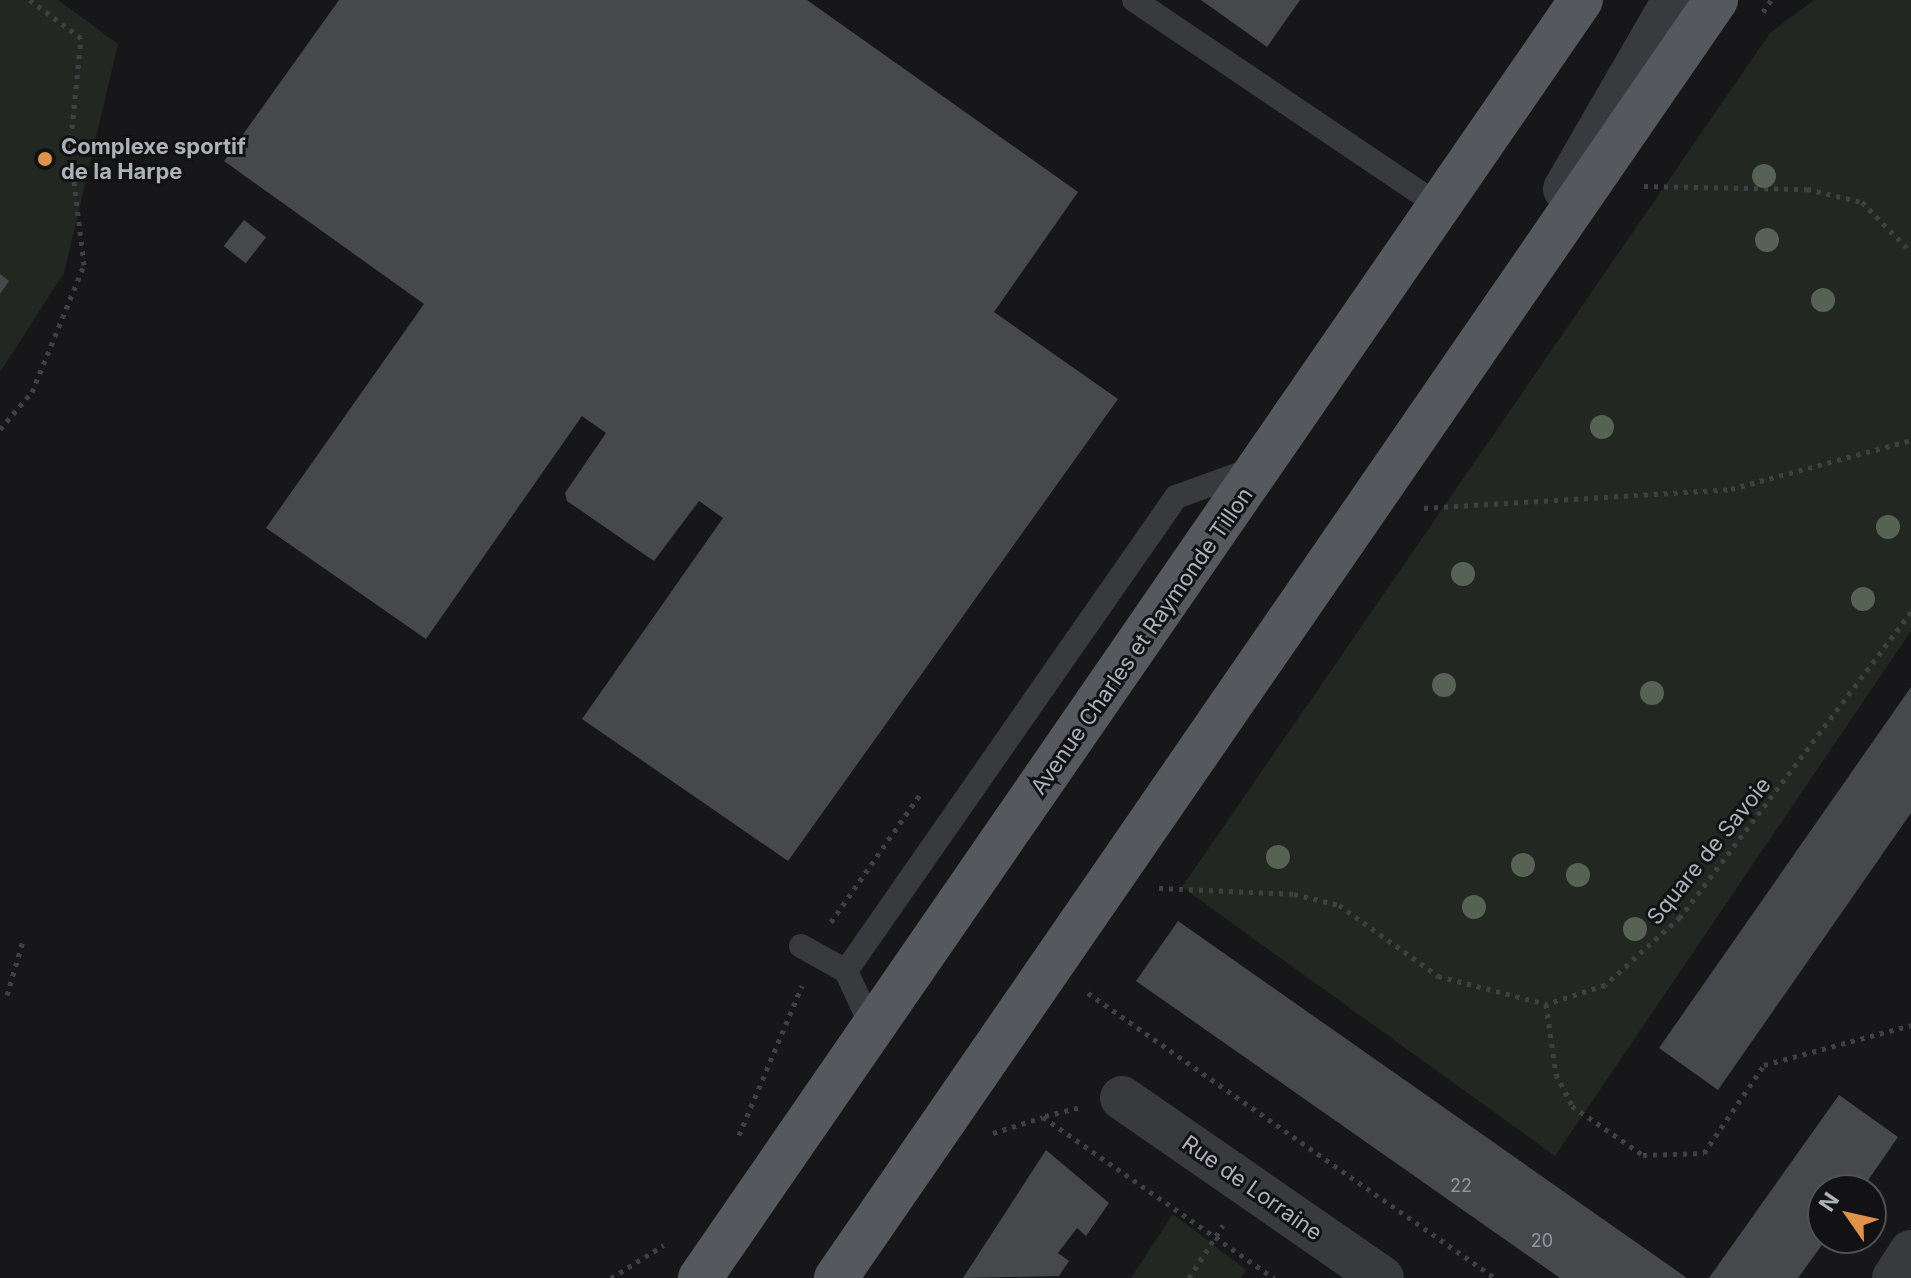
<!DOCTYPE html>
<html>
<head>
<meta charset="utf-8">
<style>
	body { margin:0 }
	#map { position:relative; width:1911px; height:1278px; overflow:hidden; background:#171719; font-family:Inter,sans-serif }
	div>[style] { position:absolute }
	.green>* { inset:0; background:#222821 }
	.building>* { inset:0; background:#46484b; transform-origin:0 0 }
	.path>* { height:5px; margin-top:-2.5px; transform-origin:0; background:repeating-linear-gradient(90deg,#3e4144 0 4px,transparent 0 10px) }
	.service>* { height:24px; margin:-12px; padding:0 12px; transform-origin:12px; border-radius:12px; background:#383a3d }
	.minor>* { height:44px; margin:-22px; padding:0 22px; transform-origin:22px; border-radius:22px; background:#383a3d }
	.tertiary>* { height:44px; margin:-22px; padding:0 22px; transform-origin:22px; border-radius:22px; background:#383a3d }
	.primary>* { height:44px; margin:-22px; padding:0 22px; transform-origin:22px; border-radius:22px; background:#55585c }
	.trees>* { width:24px; height:24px; margin:-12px; border-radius:50%; background:#556254 }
	.dots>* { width:22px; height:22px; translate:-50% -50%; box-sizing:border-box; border:4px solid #121214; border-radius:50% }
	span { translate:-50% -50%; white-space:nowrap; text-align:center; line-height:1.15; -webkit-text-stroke:6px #121214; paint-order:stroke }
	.number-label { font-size:18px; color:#92979c }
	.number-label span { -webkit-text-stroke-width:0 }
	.poi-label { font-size:22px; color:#abb1b7; font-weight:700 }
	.left { translate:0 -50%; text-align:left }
	.street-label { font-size:22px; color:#abb1b7 }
	.north { position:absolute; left:1807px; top:1174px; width:80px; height:80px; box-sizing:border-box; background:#121214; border:2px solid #4f5255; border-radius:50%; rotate:304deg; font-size:22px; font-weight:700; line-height:32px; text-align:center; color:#abb1b7 }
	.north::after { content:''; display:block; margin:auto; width:28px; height:36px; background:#de924a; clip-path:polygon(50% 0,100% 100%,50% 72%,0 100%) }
</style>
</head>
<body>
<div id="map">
	<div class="green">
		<i style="clip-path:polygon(0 0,58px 0,118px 44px,64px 273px,0 372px)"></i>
		<i style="clip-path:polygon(1814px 0,1911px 0,1911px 631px,1555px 1156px,1182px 887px,1770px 33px)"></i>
		<i style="clip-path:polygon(1173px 1214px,1246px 1270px,1240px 1278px,1131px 1278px)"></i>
	</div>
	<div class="building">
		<i style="clip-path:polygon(339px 0,807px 0,1078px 192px,994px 312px,1118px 399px,788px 861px,582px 719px,723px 518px,699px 501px,654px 561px,567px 501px,565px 493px,606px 433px,582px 416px,426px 639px,266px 528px,424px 304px,224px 161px)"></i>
		<i style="clip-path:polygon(1201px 0,1300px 0,1267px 47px)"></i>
		<i style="left:244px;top:220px;width:28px;height:33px;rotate:38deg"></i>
		<i style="clip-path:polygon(0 274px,9px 281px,0 294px)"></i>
		<i style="clip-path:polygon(1911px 687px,1911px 813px,1718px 1090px,1659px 1048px)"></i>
		<i style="clip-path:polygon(1178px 921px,1687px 1278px,1560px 1278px,1136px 981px)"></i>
		<i style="clip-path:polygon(1839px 1095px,1898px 1137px,1871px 1176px,1861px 1190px,1823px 1190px,1827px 1238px,1798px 1278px,1709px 1278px)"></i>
		<i style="clip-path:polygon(1046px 1150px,1109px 1203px,1086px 1236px,1077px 1228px,1058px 1253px,1069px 1261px,1059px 1276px,963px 1278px)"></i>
	</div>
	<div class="path">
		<i style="left:1763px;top:12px;width:14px;rotate:-56deg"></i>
		<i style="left:1644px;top:186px;width:163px;rotate:1.1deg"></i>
		<i style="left:1807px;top:189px;width:57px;rotate:13.3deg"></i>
		<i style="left:1862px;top:202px;width:70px;rotate:45.6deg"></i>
		<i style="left:0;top:429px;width:49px;rotate:-49.1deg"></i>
		<i style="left:32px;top:392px;width:137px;rotate:-67.7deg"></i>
		<i style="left:84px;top:265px;width:118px;rotate:-96.8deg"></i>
		<i style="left:70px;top:148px;width:111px;rotate:-84.3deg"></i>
		<i style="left:81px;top:38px;width:64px;rotate:-143.3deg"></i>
		<i style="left:1424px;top:508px;width:308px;rotate:-3.5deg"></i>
		<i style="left:1731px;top:489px;width:187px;rotate:-15.2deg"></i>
		<i style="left:1911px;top:612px;width:383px;rotate:127.1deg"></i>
		<i style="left:1680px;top:917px;width:101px;rotate:137.8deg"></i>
		<i style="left:1605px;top:985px;width:62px;rotate:162.1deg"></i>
		<i style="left:1546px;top:1004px;width:71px;rotate:81.9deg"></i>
		<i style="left:1556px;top:1074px;width:36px;rotate:63deg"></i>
		<i style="left:1572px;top:1106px;width:86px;rotate:34.6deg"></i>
		<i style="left:1643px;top:1155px;width:61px;rotate:-1.9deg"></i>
		<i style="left:1704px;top:1153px;width:107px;rotate:-55.7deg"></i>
		<i style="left:1764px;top:1065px;width:152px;rotate:-15.2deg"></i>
		<i style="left:1159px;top:888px;width:135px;rotate:2.5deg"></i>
		<i style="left:1294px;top:894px;width:46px;rotate:13.7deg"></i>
		<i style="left:1339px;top:905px;width:122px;rotate:35.6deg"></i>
		<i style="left:1438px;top:976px;width:112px;rotate:14.5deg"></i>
		<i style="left:831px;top:922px;width:157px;rotate:-55.1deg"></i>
		<i style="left:1088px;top:993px;width:497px;rotate:35deg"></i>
		<i style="left:7px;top:995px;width:56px;rotate:-73.5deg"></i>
		<i style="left:1045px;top:1116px;width:34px;rotate:-14deg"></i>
		<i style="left:993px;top:1133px;width:52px;rotate:-17.7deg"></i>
		<i style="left:1043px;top:1117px;width:282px;rotate:34.9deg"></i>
		<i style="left:739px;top:1135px;width:162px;rotate:-67.1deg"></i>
		<i style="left:611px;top:1278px;width:62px;rotate:-31.9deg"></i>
		<i style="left:1189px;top:1278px;width:63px;rotate:-57.3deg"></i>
	</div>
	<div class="service">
		<i style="left:1134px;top:0;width:370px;rotate:34deg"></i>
		<i style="left:801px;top:946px;width:51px;rotate:29.1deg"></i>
		<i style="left:872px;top:1027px;width:62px;rotate:-114.9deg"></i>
		<i style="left:846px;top:971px;width:578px;rotate:-55.15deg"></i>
		<i style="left:1176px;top:497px;width:82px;rotate:-20deg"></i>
	</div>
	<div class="minor">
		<i style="left:1122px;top:1098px;width:316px;rotate:34.7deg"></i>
		<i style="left:1894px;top:1278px;width:31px;rotate:-57deg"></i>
	</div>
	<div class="tertiary">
		<i style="left:1565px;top:189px;width:218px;rotate:-60deg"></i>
	</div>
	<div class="primary">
		<i style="left:700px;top:1278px;width:1552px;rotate:-55.42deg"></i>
		<i style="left:836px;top:1278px;width:1552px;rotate:-55.45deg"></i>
	</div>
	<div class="trees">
		<i style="left:1764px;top:176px"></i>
		<i style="left:1767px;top:240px"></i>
		<i style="left:1823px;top:300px"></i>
		<i style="left:1602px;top:427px"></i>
		<i style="left:1888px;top:527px"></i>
		<i style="left:1463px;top:574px"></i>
		<i style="left:1863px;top:599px"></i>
		<i style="left:1444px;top:685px"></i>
		<i style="left:1652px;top:693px"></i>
		<i style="left:1278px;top:857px"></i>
		<i style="left:1523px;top:865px"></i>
		<i style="left:1578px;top:875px"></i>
		<i style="left:1474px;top:907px"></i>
		<i style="left:1635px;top:929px"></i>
	</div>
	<div class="dots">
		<i style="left:45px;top:159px;background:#de924a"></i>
	</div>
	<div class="number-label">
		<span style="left:1461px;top:1186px">22</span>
		<span style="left:1542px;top:1241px">20</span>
	</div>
	<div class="poi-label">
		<span class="left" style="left:61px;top:159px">Complexe sportif<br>de la Harpe</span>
	</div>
	<div class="street-label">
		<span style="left:1142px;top:641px;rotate:-55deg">Avenue Charles et Raymonde Tillon</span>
		<span style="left:1709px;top:851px;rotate:-51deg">Square de Savoie</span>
		<span style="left:1252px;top:1188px;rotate:35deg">Rue de Lorraine</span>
	</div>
	<div class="north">N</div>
</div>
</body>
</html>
